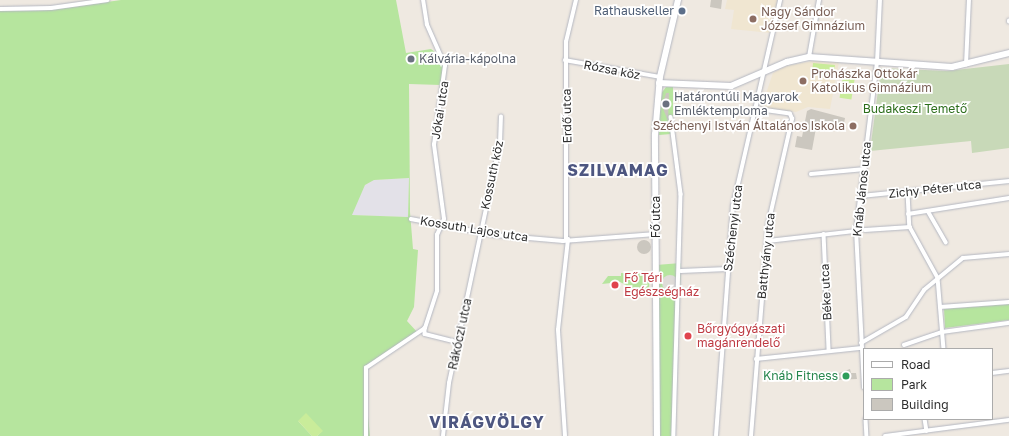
<!DOCTYPE html>
<html>
<head>
<meta charset="utf-8">
<style>
	body { margin:0 }
	#map { position:relative; width:1009px; height:436px; overflow:hidden; background:#efe9e1; font-family:"Golos Text",sans-serif }
	div>[style] { position:absolute }
	.industrial>* { inset:0; background:#e3e1e8 }
	.education>* { inset:0; background:#f0e6d1 }
	.green>* { inset:0; background:#b6e59e }
	.cemetery>* { inset:0; background:#c8d9b8 }
	.pitch>* { inset:0; background:#c9ec9a; transform-origin:0 0 }
	.plaza>* { inset:0; background:#dfdcd8 }
	.round { border-radius:50% }
	.building>* { inset:0; background:#cbc7bf }
	.roads { filter:drop-shadow(0 0 1px #b4b7c1) drop-shadow(0 0 1px #b4b7c1) }
	.street>* { height:3.5px; margin:-1.75px; padding:0 1.75px; transform-origin:1.75px; border-radius:1.75px; background:#fff }
	.secondary>* { height:5.5px; margin:-2.75px; padding:0 2.75px; transform-origin:2.75px; border-radius:2.75px; background:#fff }
	.dots>* { width:11px; height:11px; translate:-50% -50%; box-sizing:border-box; border:2px solid #fff; border-radius:50% }
	span { translate:-50% -50%; white-space:nowrap; text-align:center; line-height:1.15; -webkit-text-stroke:3.5px #fff; paint-order:stroke }
	.service-label { font-size:12px; color:#4e5e75 }
	.right { translate:-100% -50%; text-align:right }
	.education-label { font-size:12px; color:#785e54 }
	.left { translate:0 -50%; text-align:left }
	.worship-label { font-size:12px; color:#5b616d }
	.street-label { font-size:12px; color:#2e2e2e }
	.park-label { font-size:12px; color:#2c6e1b }
	.health-label { font-size:12px; color:#be3a42 }
	.leisure-label { font-size:12px; color:#27864d }
	.district-label { font-size:16px; color:#4d5680; font-weight:700; letter-spacing:1px }
	.legend { position:absolute; left:863px; top:348px; width:130px; height:72px; box-sizing:border-box; background:#fff; border:1px solid #ababab; margin:0; padding:5px 7px; list-style:none; font-size:12px; color:#2e2e2e }
	.legend li { display:flex; align-items:center; gap:8px; height:20px }
	.legend b { width:20px; border:1px solid #ababab }
</style>
</head>
<body>
<div id="map">
	<div class="industrial">
		<i style="clip-path:polygon(409px 178px,408px 217px,351px 215px,365px 185px,374px 180px)"></i>
	</div>
	<div class="education">
		<i style="clip-path:polygon(727px 0,777px 0,772px 33px,731px 29px,734px 10px,725px 9px)"></i>
		<i style="clip-path:polygon(813px 61px,839px 62px,830px 109px,808px 107px,796px 112px,761px 108px,773px 73px,786px 66px)"></i>
	</div>
	<div class="green">
		<i style="clip-path:polygon(evenodd,121px 0,396px 0,406px 53px,431px 49px,439px 55px,444px 66px,441px 85px,409px 84px,410px 212px,413px 249px,418px 250px,414px 307px,407px 321px,418px 333px,368px 365px,365px 385px,370px 436px,317px 436px,322px 431px,298px 421px,312px 436px,0 436px,0 11px,51px 10px,121px 0,409px 178px,408px 217px,352px 215px,365px 185px,374px 180px,409px 178px)"></i>
		<i style="clip-path:polygon(666px 87px,673px 87px,673px 118px,670px 119px,671px 134px,659px 135px,660px 95px)"></i>
		<i style="clip-path:polygon(681px 263px,674px 436px,657px 436px,656px 265px)"></i>
		<i style="clip-path:polygon(621px 273px,650px 274px,649px 289px,626px 289px,626px 285px,620px 282px,602px 284px,608px 276px,621px 276px)"></i>
		<i style="clip-path:polygon(1009px 304px,1009px 320px,945px 328px,944px 309px)"></i>
	</div>
	<div class="cemetery">
		<i style="clip-path:polygon(1009px 64px,1009px 148px,972px 153px,971px 141px,870px 151px,881px 68px,947px 71px)"></i>
	</div>
	<div class="pitch">
		<i style="left:813px;top:63px;width:22px;height:11px;rotate:5deg"></i>
		<i style="left:843px;top:76px;width:12px;height:22px;rotate:9deg"></i>
		<i style="clip-path:polygon(306px 413px,323px 431px,317px 436px,312px 436px,298px 421px)"></i>
	</div>
	<div class="plaza">
		<i class="round" style="left:662px;top:275px;width:16px;height:16px"></i>
	</div>
	<div class="building">
		<i style="clip-path:polygon(711px 0,722px 0,721px 9px,710px 7px)"></i>
		<i style="clip-path:polygon(666px 93px,669px 93px,668px 121px,662px 106px)"></i>
		<i style="clip-path:polygon(811px 109px,845px 118px,843px 129px,816px 128px,812px 150px,795px 147px,797px 136px,802px 137px,807px 111px)"></i>
		<i class="round" style="left:637px;top:240px;width:14px;height:14px"></i>
		<i style="clip-path:polygon(850px 369px,851px 373px,856px 373px,857px 379px,837px 380px,836px 374px)"></i>
	</div>
	<div class="roads">
		<div class="street">
			<i style="left:0;top:9px;width:51px;rotate:-1.1deg"></i>
			<i style="left:51px;top:8px;width:57px;rotate:-8.1deg"></i>
			<i style="left:1009px;top:22px;width:1px;rotate:-90deg"></i>
			<i style="left:809px;top:57px;width:58px;rotate:-80deg"></i>
			<i style="left:565px;top:60px;width:97px;rotate:10.1deg"></i>
			<i style="left:966px;top:65px;width:65px;rotate:-87.4deg"></i>
			<i style="left:671px;top:117px;width:78px;rotate:82.6deg"></i>
			<i style="left:681px;top:194px;width:242px;rotate:91.7deg"></i>
			<i style="left:811px;top:174px;width:54px;rotate:-5.3deg"></i>
			<i style="left:908px;top:193px;width:34px;rotate:87deg"></i>
			<i style="left:910px;top:227px;width:58px;rotate:61.2deg"></i>
			<i style="left:938px;top:278px;width:71px;rotate:85.2deg"></i>
			<i style="left:861px;top:196px;width:149px;rotate:-5.8deg"></i>
			<i style="left:928px;top:211px;width:36px;rotate:60deg"></i>
			<i style="left:908px;top:214px;width:102px;rotate:-9deg"></i>
			<i style="left:411px;top:219px;width:85px;rotate:10.9deg"></i>
			<i style="left:494px;top:235px;width:69px;rotate:5deg"></i>
			<i style="left:563px;top:241px;width:93px;rotate:-4.3deg"></i>
			<i style="left:865px;top:230px;width:45px;rotate:-3.8deg"></i>
			<i style="left:824px;top:234px;width:116px;rotate:87.5deg"></i>
			<i style="left:566px;top:240px;width:198px;rotate:-90deg"></i>
			<i style="left:566px;top:42px;width:43px;rotate:-76.6deg"></i>
			<i style="left:768px;top:241px;width:89px;rotate:-6.5deg"></i>
			<i style="left:681px;top:271px;width:46px;rotate:-2.5deg"></i>
			<i style="left:940px;top:307px;width:69px;rotate:-4.1deg"></i>
			<i style="left:425px;top:328px;width:6px;rotate:90deg"></i>
			<i style="left:425px;top:334px;width:34px;rotate:14deg"></i>
			<i style="left:861px;top:343px;width:52px;rotate:-30deg"></i>
			<i style="left:906px;top:317px;width:32px;rotate:-56deg"></i>
			<i style="left:924px;top:290px;width:50px;rotate:-39.4deg"></i>
			<i style="left:963px;top:258px;width:46px;rotate:-5deg"></i>
			<i style="left:904px;top:345px;width:40px;rotate:-18.9deg"></i>
			<i style="left:942px;top:332px;width:68px;rotate:-7.7deg"></i>
			<i style="left:756px;top:359px;width:106px;rotate:-6deg"></i>
			<i style="left:992px;top:373px;width:17px;rotate:-7deg"></i>
			<i style="left:864px;top:388px;width:157px;rotate:-92.9deg"></i>
			<i style="left:856px;top:231px;width:169px;rotate:-82.9deg"></i>
			<i style="left:877px;top:63px;width:63px;rotate:-87.3deg"></i>
			<i style="left:866px;top:419px;width:17px;rotate:87deg"></i>
			<i style="left:925px;top:419px;width:12px;rotate:81deg"></i>
			<i style="left:366px;top:436px;width:68px;rotate:-90deg"></i>
			<i style="left:366px;top:368px;width:71px;rotate:-34.1deg"></i>
			<i style="left:425px;top:328px;width:39px;rotate:-72deg"></i>
			<i style="left:437px;top:291px;width:56px;rotate:-90deg"></i>
			<i style="left:437px;top:235px;width:17px;rotate:-66deg"></i>
			<i style="left:444px;top:219px;width:75px;rotate:-97.7deg"></i>
			<i style="left:434px;top:145px;width:80px;rotate:-82.1deg"></i>
			<i style="left:445px;top:66px;width:45px;rotate:-113.7deg"></i>
			<i style="left:427px;top:25px;width:25px;rotate:-99deg"></i>
			<i style="left:443px;top:436px;width:53px;rotate:-83.5deg"></i>
			<i style="left:449px;top:383px;width:244px;rotate:-78deg"></i>
			<i style="left:500px;top:144px;width:27px;rotate:-88deg"></i>
			<i style="left:565px;top:436px;width:106px;rotate:-93.8deg"></i>
			<i style="left:558px;top:330px;width:91px;rotate:-83.7deg"></i>
			<i style="left:716px;top:436px;width:231px;rotate:-85.8deg"></i>
			<i style="left:733px;top:206px;width:211px;rotate:-77.1deg"></i>
			<i style="left:751px;top:436px;width:212px;rotate:-85.4deg"></i>
			<i style="left:768px;top:225px;width:109px;rotate:-77.2deg"></i>
			<i style="left:792px;top:119px;width:5px;rotate:-112deg"></i>
			<i style="left:790px;top:114px;width:35px;rotate:-172deg"></i>
			<i style="left:885px;top:436px;width:125px;rotate:-7.4deg"></i>
		</div>
		<div class="secondary">
			<i style="left:659px;top:83px;width:72px;rotate:2.4deg"></i>
			<i style="left:731px;top:86px;width:61px;rotate:-23.2deg"></i>
			<i style="left:787px;top:62px;width:23px;rotate:-13deg"></i>
			<i style="left:809px;top:57px;width:143px;rotate:4deg"></i>
			<i style="left:952px;top:67px;width:59px;rotate:-13.8deg"></i>
			<i style="left:657px;top:436px;width:301px;rotate:-90.4deg"></i>
			<i style="left:655px;top:135px;width:58px;rotate:-85.1deg"></i>
			<i style="left:660px;top:77px;width:79px;rotate:-76.8deg"></i>
		</div>
	</div>
	<div class="dots">
		<i style="left:682px;top:11px;background:#5c6f8a"></i>
		<i style="left:753px;top:19px;background:#8d6e63"></i>
		<i style="left:411px;top:59px;background:#6b7280"></i>
		<i style="left:803px;top:81px;background:#8d6e63"></i>
		<i style="left:666px;top:104px;background:#6b7280"></i>
		<i style="left:853px;top:126px;background:#8d6e63"></i>
		<i style="left:615px;top:285px;background:#e0444e"></i>
		<i style="left:688px;top:336px;background:#e0444e"></i>
		<i style="left:846px;top:376px;background:#2e9e5b"></i>
	</div>
	<div class="service-label">
		<span class="right" style="left:674px;top:11px">Rathauskeller</span>
	</div>
	<div class="education-label">
		<span class="left" style="left:761px;top:19px">Nagy Sándor<br>József Gimnázium</span>
		<span class="left" style="left:811px;top:81px">Prohászka Ottokár<br>Katolikus Gimnázium</span>
		<span class="right" style="left:845px;top:126px">Széchenyi István Általános Iskola</span>
	</div>
	<div class="worship-label">
		<span class="left" style="left:419px;top:59px">Kálvária-kápolna</span>
		<span class="left" style="left:674px;top:104px">Határontúli Magyarok<br>Emléktemploma</span>
	</div>
	<div class="street-label">
		<span style="left:612px;top:70px;rotate:11deg">Rózsa köz</span>
		<span style="left:440px;top:110px;rotate:-81deg">Jókai utca</span>
		<span style="left:567px;top:116px;rotate:-91deg">Erdő utca</span>
		<span style="left:492px;top:175px;rotate:-78deg">Kossuth köz</span>
		<span style="left:862px;top:189px;rotate:-84deg">Knáb János utca</span>
		<span style="left:935px;top:189px;rotate:-6deg">Zichy Péter utca</span>
		<span style="left:656px;top:217px;rotate:-90deg">Fő utca</span>
		<span style="left:733px;top:228px;rotate:-83deg">Széchenyi utca</span>
		<span style="left:474px;top:229px;rotate:9deg">Kossuth Lajos utca</span>
		<span style="left:766px;top:256px;rotate:-84deg">Batthyány utca</span>
		<span style="left:826px;top:292px;rotate:-93deg">Béke utca</span>
		<span style="left:460px;top:334px;rotate:-78deg">Rákóczi utca</span>
	</div>
	<div class="park-label">
		<span style="left:915px;top:109px">Budakeszi Temető</span>
	</div>
	<div class="health-label">
		<span class="left" style="left:624px;top:285px">Fő Téri<br>Egészségház</span>
		<span class="left" style="left:697px;top:336px">Bőrgyógyászati<br>magánrendelő</span>
	</div>
	<div class="leisure-label">
		<span class="right" style="left:838px;top:376px">Knáb Fitness</span>
	</div>
	<div class="district-label">
		<span style="left:618px;top:170px">SZILVAMAG</span>
		<span style="left:487px;top:422px">VIRÁGVÖLGY</span>
	</div>
	<ul class="legend">
	<li><b style="height:5px;background:#fff"></b>Road</li>
	<li><b style="height:11px;background:#b6e59e"></b>Park</li>
	<li><b style="height:11px;background:#cbc7bf"></b>Building</li>
	</ul>
</div>
</body>
</html>
